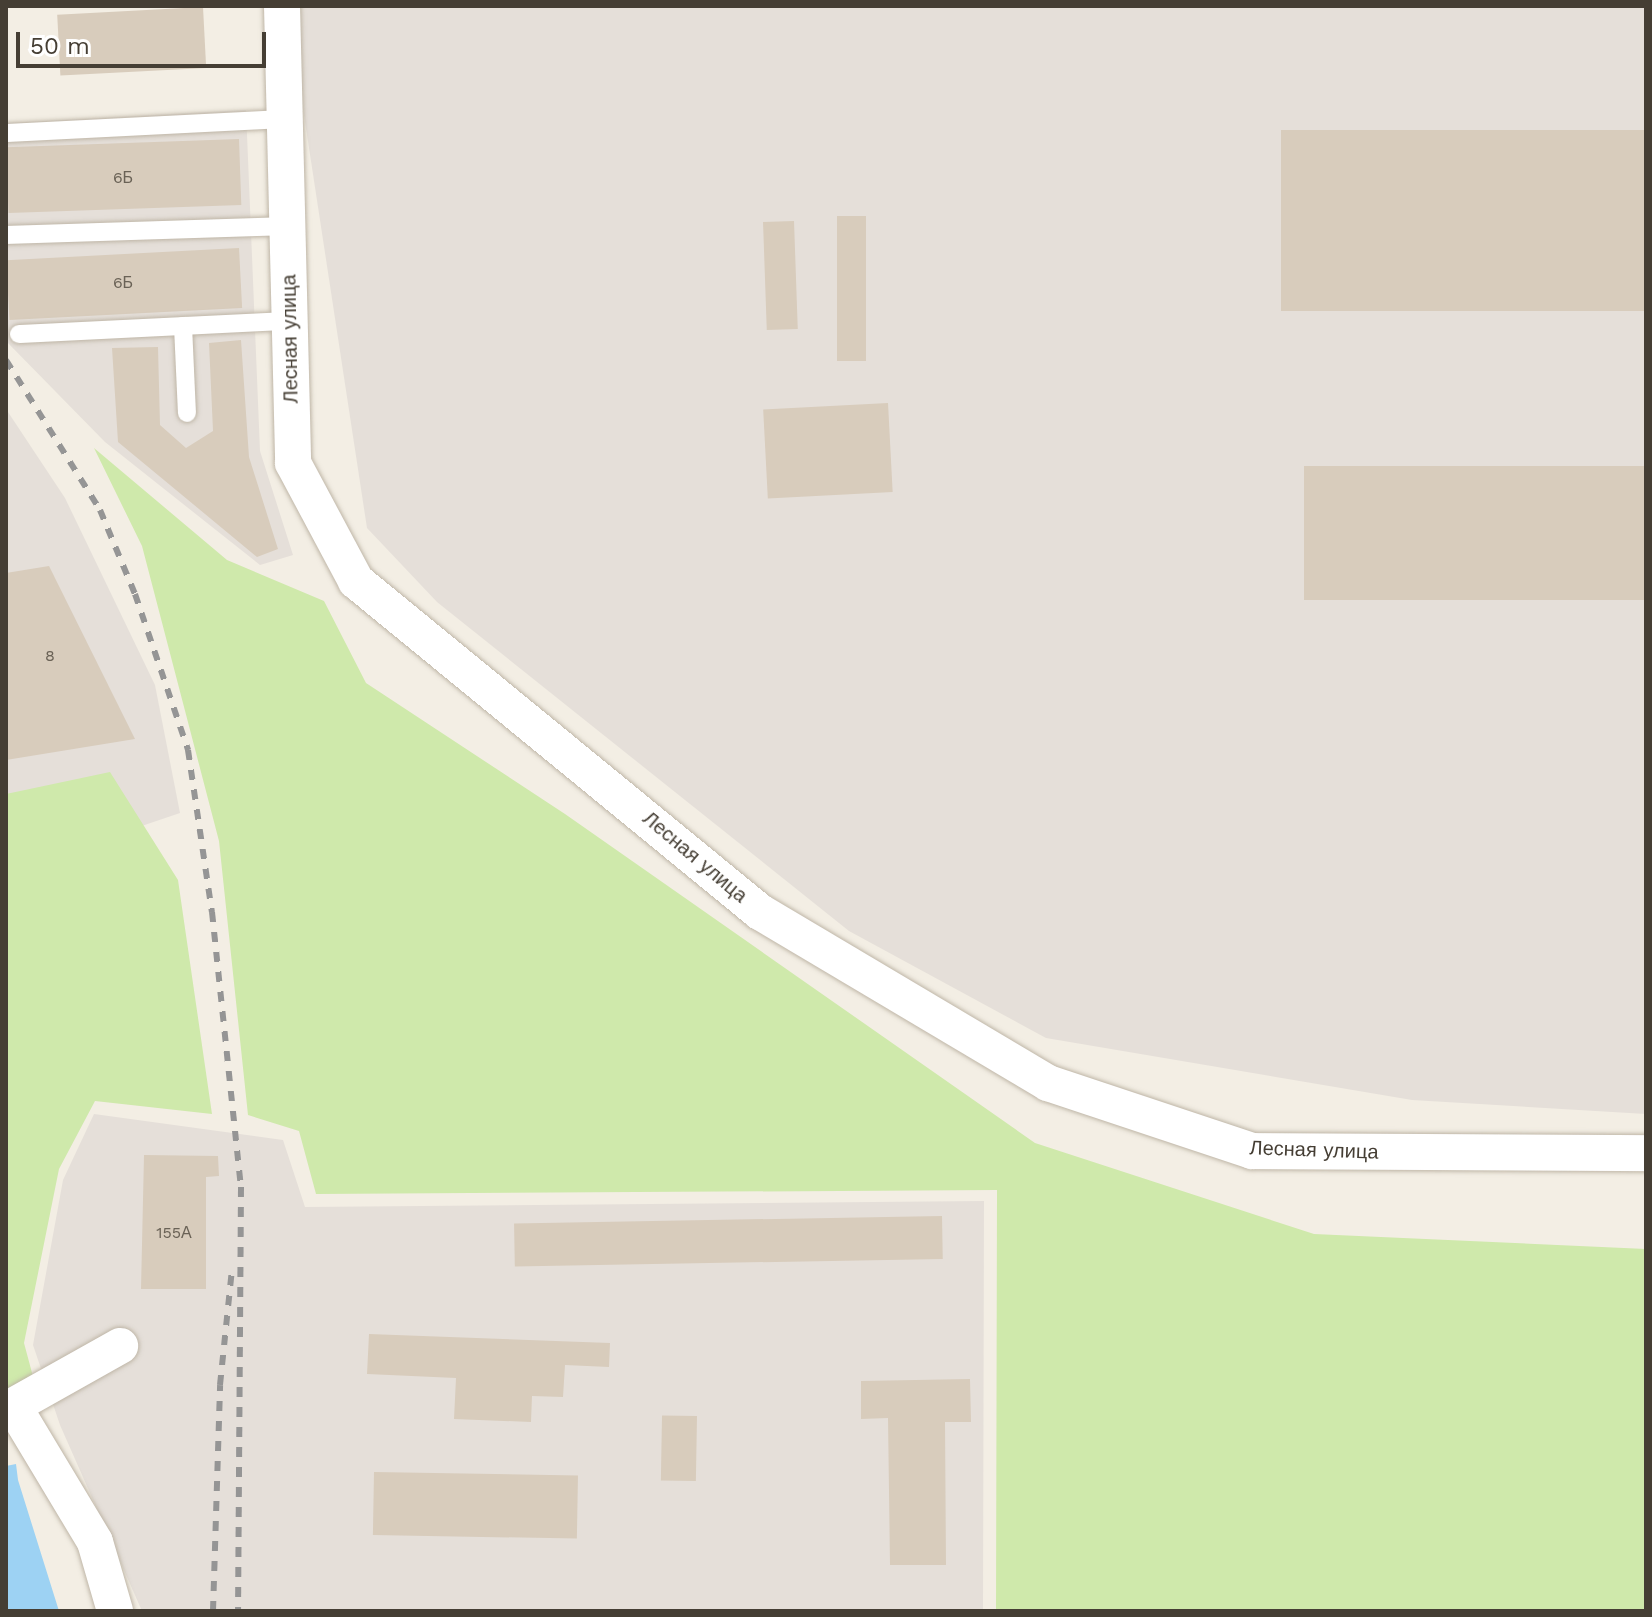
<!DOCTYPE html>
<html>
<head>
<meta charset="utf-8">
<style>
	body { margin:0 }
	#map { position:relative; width:1652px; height:1617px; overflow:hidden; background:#f3eee4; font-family:"Work Sans",sans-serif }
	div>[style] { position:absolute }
	.industrial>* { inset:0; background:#e5dfd9 }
	.green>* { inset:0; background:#cfe9ab }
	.water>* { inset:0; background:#9dd2f3 }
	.building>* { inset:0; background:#d8ccbc; transform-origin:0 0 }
	.roads { filter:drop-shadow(0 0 2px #bfb6a7) drop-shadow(0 0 2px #bfb6a7) }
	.lane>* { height:18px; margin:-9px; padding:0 9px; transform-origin:9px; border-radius:9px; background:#fff }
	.street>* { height:36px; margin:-18px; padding:0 18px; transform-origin:18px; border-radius:18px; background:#fff }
	.rail>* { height:6px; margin-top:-3px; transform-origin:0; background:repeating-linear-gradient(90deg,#959595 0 10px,transparent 0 20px) }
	span { translate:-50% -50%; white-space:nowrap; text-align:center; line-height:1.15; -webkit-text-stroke:6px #fff; paint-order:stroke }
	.number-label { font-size:16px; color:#6a6256 }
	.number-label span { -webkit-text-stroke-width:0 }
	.street-label { font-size:20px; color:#453e34 }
	.frame { position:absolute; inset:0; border:8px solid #453e34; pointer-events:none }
	.scale { position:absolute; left:16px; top:32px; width:250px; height:36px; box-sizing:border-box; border:4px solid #453e34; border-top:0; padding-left:10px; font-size:24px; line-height:28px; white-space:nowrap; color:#453e34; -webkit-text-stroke:6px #fff; paint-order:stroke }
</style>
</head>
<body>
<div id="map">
	<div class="industrial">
		<i style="clip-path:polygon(300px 6px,1646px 6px,1646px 1114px,1412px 1100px,1046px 1038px,849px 931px,437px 602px,367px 528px,302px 102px)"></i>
		<i style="clip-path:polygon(246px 110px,260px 451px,293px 555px,260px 565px,105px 442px,6px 341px,6px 123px)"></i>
		<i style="clip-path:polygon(6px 409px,65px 498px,155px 685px,180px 813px,6px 872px)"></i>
		<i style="clip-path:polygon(94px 1114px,283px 1140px,305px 1207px,984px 1201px,983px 1611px,142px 1611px,60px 1425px,33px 1345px,63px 1180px)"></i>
	</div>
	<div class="green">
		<i style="clip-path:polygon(94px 448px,227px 560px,324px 601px,366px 683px,565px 814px,1035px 1143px,1314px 1234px,1646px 1249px,1646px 1611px,996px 1611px,997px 1190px,316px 1194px,299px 1131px,248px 1115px,219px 841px,142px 546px)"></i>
		<i style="clip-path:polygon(110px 772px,178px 880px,212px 1114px,95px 1101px,59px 1169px,24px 1343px,35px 1384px,6px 1397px,6px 794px)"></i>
	</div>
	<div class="water">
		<i style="clip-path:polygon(16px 1464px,18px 1480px,59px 1611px,6px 1611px,6px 1466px)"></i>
	</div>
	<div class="building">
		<i style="left:203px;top:7px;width:61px;height:146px;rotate:87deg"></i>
		<i style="left:1646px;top:130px;width:181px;height:365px;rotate:90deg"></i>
		<i style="left:239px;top:139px;width:66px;height:233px;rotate:88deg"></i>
		<i style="left:837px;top:216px;width:29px;height:145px"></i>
		<i style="left:794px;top:221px;width:108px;height:31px;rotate:88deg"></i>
		<i style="left:239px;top:248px;width:60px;height:233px;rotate:87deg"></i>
		<i style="clip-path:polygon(241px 340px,249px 457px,278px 549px,257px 557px,118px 442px,112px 348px,158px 347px,160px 425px,186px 448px,213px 431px,209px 343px)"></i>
		<i style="left:888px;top:403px;width:89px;height:125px;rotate:87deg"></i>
		<i style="left:1646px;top:466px;width:134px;height:342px;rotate:90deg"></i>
		<i style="clip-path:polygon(49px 566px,135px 739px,6px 760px,6px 573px)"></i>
		<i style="clip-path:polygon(144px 1155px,218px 1156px,219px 1176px,206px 1177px,206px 1289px,141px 1289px)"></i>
		<i style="left:942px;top:1216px;width:43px;height:428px;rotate:89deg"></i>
		<i style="clip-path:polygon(369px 1334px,610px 1343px,609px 1367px,565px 1365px,563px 1397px,532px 1396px,531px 1422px,454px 1419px,456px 1378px,367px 1374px)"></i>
		<i style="clip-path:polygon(970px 1379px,971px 1422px,945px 1422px,946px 1565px,890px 1565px,888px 1418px,861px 1419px,861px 1381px)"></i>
		<i style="left:697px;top:1416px;width:65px;height:35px;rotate:91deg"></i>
		<i style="left:374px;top:1472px;width:204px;height:63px;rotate:1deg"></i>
	</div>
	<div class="roads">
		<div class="lane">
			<i style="left:6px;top:133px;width:279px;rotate:-2.9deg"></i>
			<i style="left:6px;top:235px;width:282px;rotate:-1.8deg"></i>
			<i style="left:183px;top:326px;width:87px;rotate:87.4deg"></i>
			<i style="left:19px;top:334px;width:270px;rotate:-2.8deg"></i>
		</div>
		<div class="street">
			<i style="left:282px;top:6px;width:457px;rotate:88.6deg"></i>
			<i style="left:293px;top:463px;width:134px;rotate:61.9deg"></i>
			<i style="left:356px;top:581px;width:522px;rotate:39.33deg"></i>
			<i style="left:760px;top:912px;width:335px;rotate:30.7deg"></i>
			<i style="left:1048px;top:1083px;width:215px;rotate:18.4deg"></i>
			<i style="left:1252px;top:1151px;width:394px;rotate:0.3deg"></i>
			<i style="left:14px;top:1407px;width:157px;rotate:59deg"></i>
			<i style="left:95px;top:1542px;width:72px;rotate:73.8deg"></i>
			<i style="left:6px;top:1410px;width:131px;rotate:-29.3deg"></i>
		</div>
	</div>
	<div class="rail">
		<i style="left:6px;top:360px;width:177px;rotate:57.9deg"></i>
		<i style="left:100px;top:510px;width:91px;rotate:67.4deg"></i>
		<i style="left:135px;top:594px;width:165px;rotate:71.2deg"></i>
		<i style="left:188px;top:750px;width:164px;rotate:81.6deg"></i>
		<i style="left:212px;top:912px;width:277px;rotate:84deg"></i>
		<i style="left:241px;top:1187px;width:424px;rotate:90.4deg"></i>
		<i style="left:213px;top:1611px;width:226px;rotate:-88.2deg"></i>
		<i style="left:220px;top:1385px;width:118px;rotate:-84.1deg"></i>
	</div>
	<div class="number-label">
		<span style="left:123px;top:178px">6Б</span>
		<span style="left:123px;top:283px">6Б</span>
		<span style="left:50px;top:656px">8</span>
		<span style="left:174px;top:1233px">155А</span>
	</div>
	<div class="street-label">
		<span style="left:290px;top:339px;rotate:-91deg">Лесная улица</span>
		<span style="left:695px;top:857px;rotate:40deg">Лесная улица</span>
		<span style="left:1314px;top:1150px;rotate:2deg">Лесная улица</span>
	</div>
	<div class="frame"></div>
	<div class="scale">50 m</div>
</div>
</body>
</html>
